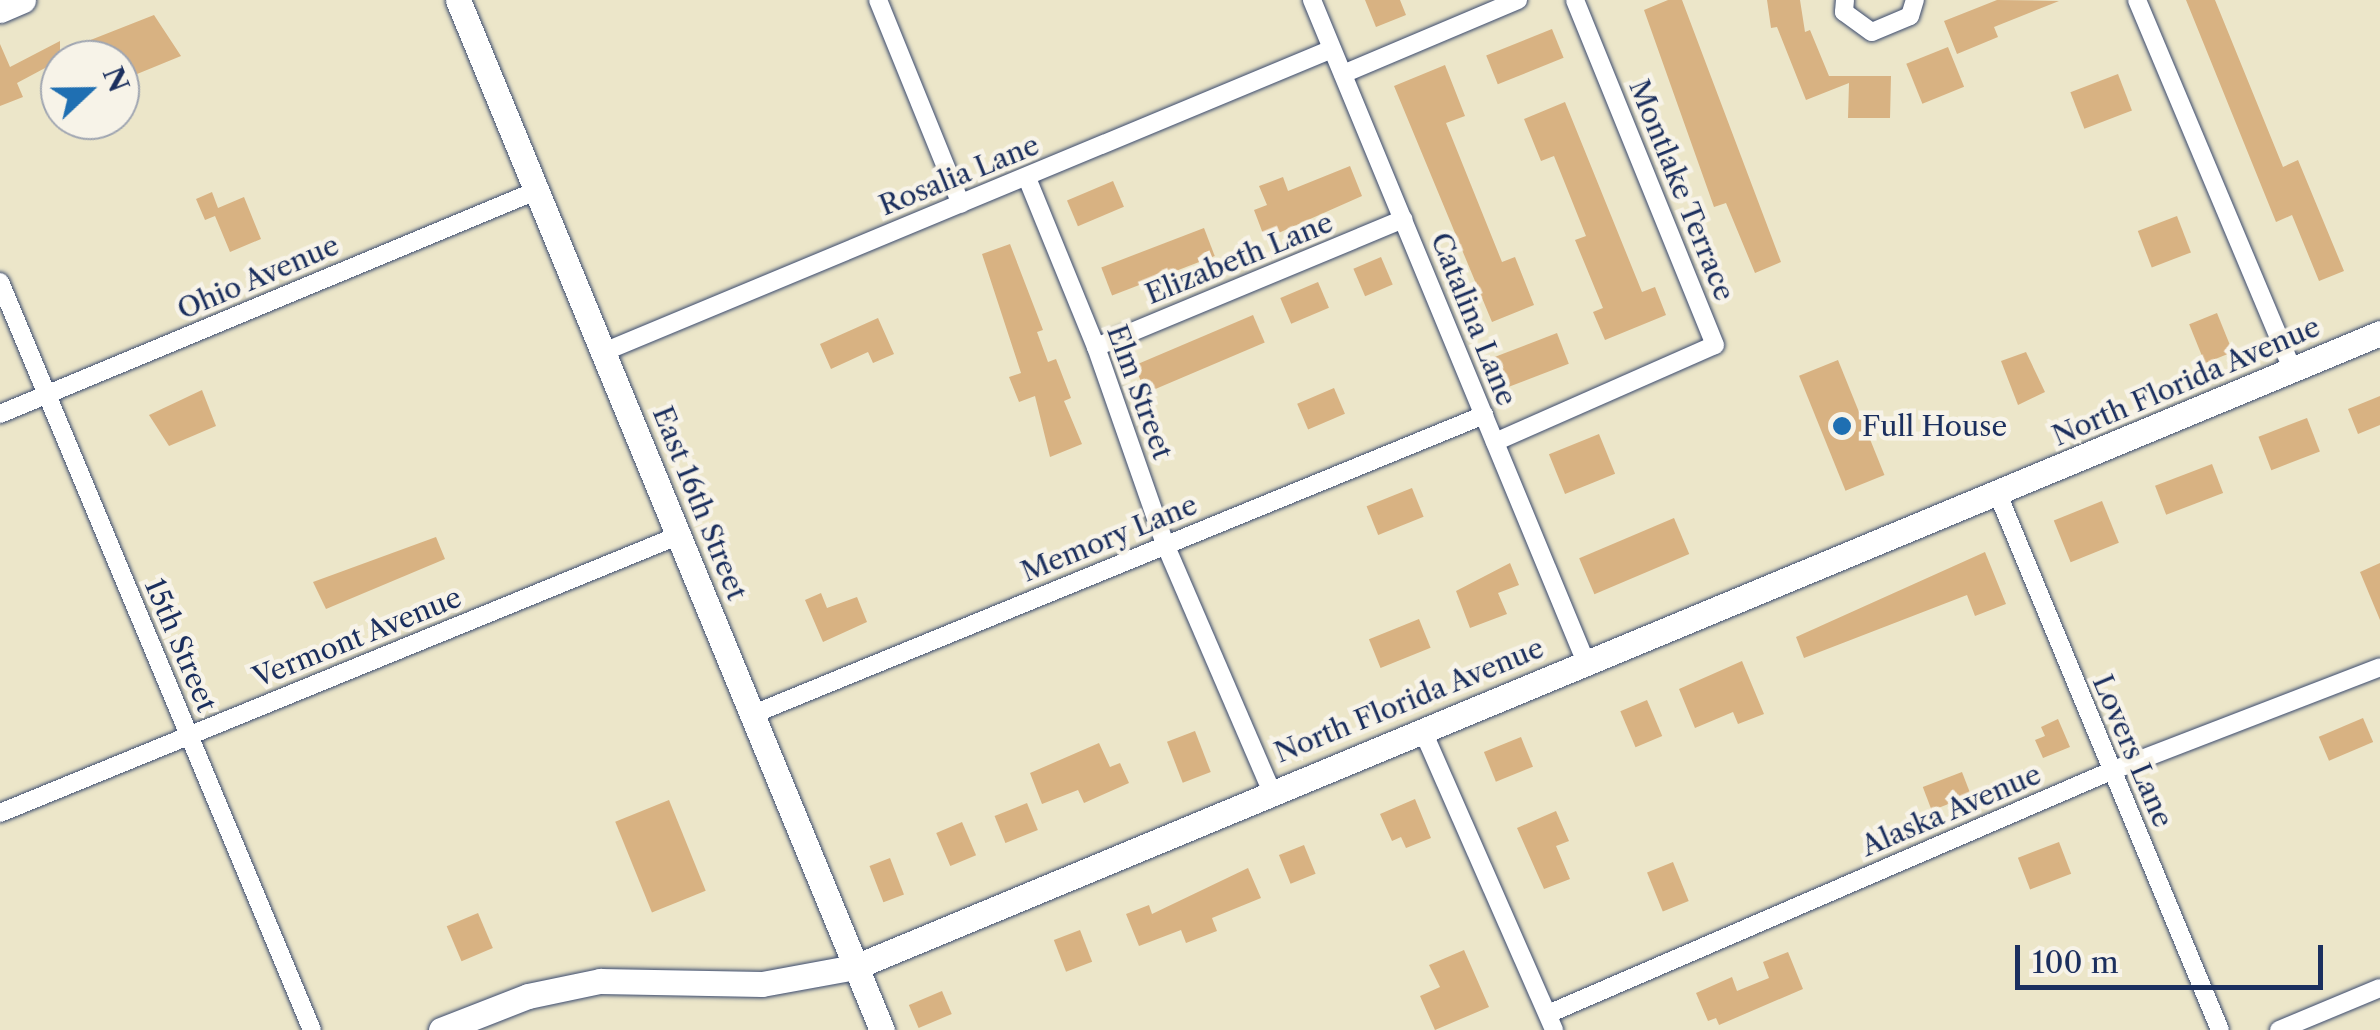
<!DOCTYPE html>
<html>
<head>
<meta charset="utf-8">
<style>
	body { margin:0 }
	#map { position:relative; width:2380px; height:1030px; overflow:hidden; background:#ece6c9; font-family:"Libre Caslon Text",serif }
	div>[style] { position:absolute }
	.building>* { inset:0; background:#d8b282; transform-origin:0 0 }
	.roads { filter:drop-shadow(0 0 2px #3a4a6e) drop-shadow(0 0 2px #3a4a6e) }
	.street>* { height:18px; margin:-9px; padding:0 9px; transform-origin:9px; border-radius:9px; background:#fff }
	.secondary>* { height:25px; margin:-12.5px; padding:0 12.5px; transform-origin:12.5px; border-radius:12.5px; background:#fff }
	.dots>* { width:28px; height:28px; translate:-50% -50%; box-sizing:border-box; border:5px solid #f7f3e8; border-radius:50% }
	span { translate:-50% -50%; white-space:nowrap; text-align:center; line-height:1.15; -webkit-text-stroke:9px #f7f3e8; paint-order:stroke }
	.street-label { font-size:28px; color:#1b2f5e }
	.poi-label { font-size:28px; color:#1b2f5e }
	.left { translate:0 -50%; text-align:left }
	.north { position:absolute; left:40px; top:40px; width:100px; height:100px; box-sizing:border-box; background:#f7f3e8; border:2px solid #9fa5b1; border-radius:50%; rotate:68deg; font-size:28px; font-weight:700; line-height:40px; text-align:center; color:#1b2f5e }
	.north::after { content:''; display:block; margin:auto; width:35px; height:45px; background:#1f6fb2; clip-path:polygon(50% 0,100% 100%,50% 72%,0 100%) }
	.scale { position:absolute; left:2015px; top:945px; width:308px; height:45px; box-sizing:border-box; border:5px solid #1b2f5e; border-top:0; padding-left:12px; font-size:30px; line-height:35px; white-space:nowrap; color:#1b2f5e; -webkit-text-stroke:8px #f7f3e8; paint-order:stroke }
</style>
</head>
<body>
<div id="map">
	<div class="building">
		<i style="clip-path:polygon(1365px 0,1400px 0,1406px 15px,1376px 27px)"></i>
		<i style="clip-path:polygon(1668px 0,1682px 0,1781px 262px,1755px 273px,1726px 203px,1714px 207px,1644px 10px)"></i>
		<i style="clip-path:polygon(1767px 0,1800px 0,1805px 32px,1810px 30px,1829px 76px,1891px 76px,1890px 118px,1848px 118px,1849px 83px,1806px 100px,1777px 27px,1771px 28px)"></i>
		<i style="clip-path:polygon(1997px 0,2059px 1px,1994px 27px,1998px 37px,1957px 54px,1944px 21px)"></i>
		<i style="clip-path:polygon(2186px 0,2215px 0,2283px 167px,2298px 160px,2344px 271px,2319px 281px,2292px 215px,2276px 222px)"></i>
		<i style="clip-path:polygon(154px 15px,181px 56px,120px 81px,120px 60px,60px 60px,17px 83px,23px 97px,0 106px,0 44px,10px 67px,60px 41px,60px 52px)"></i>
		<i style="left:1552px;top:29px;width:31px;height:71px;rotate:68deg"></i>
		<i style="left:1948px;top:47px;width:43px;height:45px;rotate:68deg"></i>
		<i style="clip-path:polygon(1445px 65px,1465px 116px,1446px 123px,1502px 262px,1515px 257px,1534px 305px,1492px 322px,1394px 86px)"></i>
		<i style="left:2118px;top:74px;width:39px;height:51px;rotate:69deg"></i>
		<i style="clip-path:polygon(1565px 102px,1642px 292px,1655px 287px,1666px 315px,1605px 340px,1593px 312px,1603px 308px,1575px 240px,1586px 236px,1554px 156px,1541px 161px,1524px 119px)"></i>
		<i style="clip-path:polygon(1350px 166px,1362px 196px,1265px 239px,1254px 210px,1267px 205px,1259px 186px,1283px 177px,1288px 191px)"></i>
		<i style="left:1113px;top:181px;width:28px;height:50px;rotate:67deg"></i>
		<i style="clip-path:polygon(212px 192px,218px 208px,244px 197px,261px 239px,230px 252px,215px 216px,205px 220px,196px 199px)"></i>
		<i style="left:2177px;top:216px;width:39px;height:42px;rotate:69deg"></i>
		<i style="left:1204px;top:228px;width:30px;height:110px;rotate:69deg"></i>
		<i style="clip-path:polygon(1010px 244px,1043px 330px,1037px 332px,1048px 362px,1056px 359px,1071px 398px,1064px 401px,1082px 444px,1050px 457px,1035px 396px,1019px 402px,1009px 377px,1021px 373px,982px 254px)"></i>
		<i style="left:1381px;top:257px;width:30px;height:30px;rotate:67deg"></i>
		<i style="left:1318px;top:282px;width:28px;height:41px;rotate:67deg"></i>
		<i style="left:2217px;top:313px;width:42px;height:30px;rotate:68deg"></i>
		<i style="left:1253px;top:315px;width:30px;height:129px;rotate:67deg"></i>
		<i style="clip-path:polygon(878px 318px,894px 354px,873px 363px,868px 352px,831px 369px,820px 344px)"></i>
		<i style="left:1557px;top:333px;width:33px;height:69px;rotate:69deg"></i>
		<i style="clip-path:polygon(2026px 352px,2045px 392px,2018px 405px,2001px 361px)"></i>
		<i style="left:1838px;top:360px;width:124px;height:42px;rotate:68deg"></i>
		<i style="left:1334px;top:388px;width:28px;height:40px;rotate:67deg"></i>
		<i style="clip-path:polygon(202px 390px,216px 426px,169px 446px,149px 415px)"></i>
		<i style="clip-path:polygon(2380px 396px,2380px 425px,2358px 434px,2348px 409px)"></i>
		<i style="left:2307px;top:418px;width:36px;height:52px;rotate:69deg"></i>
		<i style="left:1599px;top:434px;width:43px;height:54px;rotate:68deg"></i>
		<i style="left:2212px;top:464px;width:31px;height:61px;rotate:69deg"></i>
		<i style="left:1412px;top:488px;width:31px;height:49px;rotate:68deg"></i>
		<i style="left:2102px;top:501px;width:45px;height:52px;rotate:68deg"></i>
		<i style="left:1674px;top:518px;width:39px;height:103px;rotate:67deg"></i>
		<i style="clip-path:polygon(436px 537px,445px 559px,326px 609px,313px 582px)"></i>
		<i style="clip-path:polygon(1985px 552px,2006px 604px,1975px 616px,1967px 595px,1804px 658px,1796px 637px)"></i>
		<i style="clip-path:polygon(1510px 563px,1519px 585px,1498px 593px,1507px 614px,1470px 628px,1456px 591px)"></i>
		<i style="clip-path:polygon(2380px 563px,2380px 620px,2360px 572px)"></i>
		<i style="clip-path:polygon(821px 593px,827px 608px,857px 597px,867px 622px,823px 642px,805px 600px)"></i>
		<i style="left:1419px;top:619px;width:31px;height:54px;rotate:68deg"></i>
		<i style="clip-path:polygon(1742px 661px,1764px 714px,1738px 724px,1733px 712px,1695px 728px,1679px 689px)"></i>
		<i style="left:1647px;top:700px;width:39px;height:29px;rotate:67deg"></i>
		<i style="left:2363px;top:718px;width:26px;height:48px;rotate:67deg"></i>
		<i style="clip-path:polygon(2058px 719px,2070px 747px,2043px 758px,2035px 740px,2045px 736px,2041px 727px)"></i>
		<i style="left:1195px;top:731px;width:44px;height:30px;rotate:69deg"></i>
		<i style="left:1521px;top:737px;width:32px;height:40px;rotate:68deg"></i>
		<i style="clip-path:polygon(1099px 743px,1110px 767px,1120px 763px,1129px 783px,1084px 803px,1078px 790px,1042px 804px,1030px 773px)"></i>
		<i style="left:1962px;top:772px;width:25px;height:42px;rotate:69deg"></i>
		<i style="clip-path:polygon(1415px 799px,1431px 838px,1406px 848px,1401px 837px,1392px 841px,1380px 814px)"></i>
		<i style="left:669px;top:800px;width:98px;height:58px;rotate:68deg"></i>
		<i style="left:1027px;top:803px;width:29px;height:35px;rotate:68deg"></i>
		<i style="clip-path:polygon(1556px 811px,1569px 841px,1556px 846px,1570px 879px,1544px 889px,1517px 828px)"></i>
		<i style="left:962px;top:822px;width:36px;height:28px;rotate:67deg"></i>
		<i style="left:2059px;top:842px;width:34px;height:44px;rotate:69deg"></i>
		<i style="left:1304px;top:845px;width:31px;height:27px;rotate:68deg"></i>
		<i style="left:890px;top:858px;width:39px;height:22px;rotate:69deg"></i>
		<i style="left:1673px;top:862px;width:42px;height:28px;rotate:68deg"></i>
		<i style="clip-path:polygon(1248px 868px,1261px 898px,1212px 918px,1217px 931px,1186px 943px,1181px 930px,1139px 946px,1126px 914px,1149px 905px,1152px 914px)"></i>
		<i style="left:478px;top:913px;width:38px;height:34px;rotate:67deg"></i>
		<i style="left:1080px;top:930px;width:34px;height:28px;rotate:69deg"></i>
		<i style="clip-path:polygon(1464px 950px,1489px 1007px,1435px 1030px,1420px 996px,1440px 987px,1429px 965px)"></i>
		<i style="clip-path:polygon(1788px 952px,1803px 989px,1719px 1025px,1716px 1018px,1708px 1021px,1696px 993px,1732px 977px,1737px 991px,1769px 978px,1763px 962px)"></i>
		<i style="left:942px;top:991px;width:25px;height:36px;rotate:67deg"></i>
	</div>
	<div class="roads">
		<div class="street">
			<i style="left:878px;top:0;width:220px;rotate:67.9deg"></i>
			<i style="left:1312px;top:0;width:714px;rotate:67.53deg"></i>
			<i style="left:1845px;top:0;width:12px;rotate:95deg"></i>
			<i style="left:1844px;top:12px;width:34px;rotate:36deg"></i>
			<i style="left:1872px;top:32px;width:41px;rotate:-22.8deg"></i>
			<i style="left:1910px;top:16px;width:17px;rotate:-73deg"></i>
			<i style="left:2137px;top:0;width:400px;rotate:67.2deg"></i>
			<i style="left:1343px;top:74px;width:190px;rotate:-22.9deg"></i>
			<i style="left:1027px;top:178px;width:183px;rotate:67.8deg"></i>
			<i style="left:1096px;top:347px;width:209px;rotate:70.7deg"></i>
			<i style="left:1165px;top:544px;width:268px;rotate:66.7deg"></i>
			<i style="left:0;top:282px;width:810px;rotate:67.36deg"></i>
			<i style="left:1096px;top:347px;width:333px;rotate:-22.6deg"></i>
			<i style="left:606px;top:351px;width:786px;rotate:-22.59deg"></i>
			<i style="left:0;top:414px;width:583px;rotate:-22.6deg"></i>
			<i style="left:1495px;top:442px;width:240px;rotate:-23.8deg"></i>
			<i style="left:1715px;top:345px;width:372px;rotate:-112.1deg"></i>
			<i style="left:1997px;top:492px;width:582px;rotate:67.49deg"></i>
			<i style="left:756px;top:713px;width:787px;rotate:-22.26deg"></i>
			<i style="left:1422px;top:729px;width:329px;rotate:66.3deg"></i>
			<i style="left:0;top:813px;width:735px;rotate:-22.24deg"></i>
			<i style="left:1548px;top:1014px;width:613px;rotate:-23.35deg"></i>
			<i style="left:2111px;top:771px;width:288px;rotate:-21.1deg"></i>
			<i style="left:2279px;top:1030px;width:109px;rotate:-22.6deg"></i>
		</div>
		<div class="secondary">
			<i style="left:458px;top:0;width:1114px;rotate:67.63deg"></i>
			<i style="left:0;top:10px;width:25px;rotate:-23deg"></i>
			<i style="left:441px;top:1030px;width:93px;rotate:-21.3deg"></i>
			<i style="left:528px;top:996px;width:74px;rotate:-11.8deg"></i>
			<i style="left:600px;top:981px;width:162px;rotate:1.1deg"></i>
			<i style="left:762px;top:984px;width:95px;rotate:-10.4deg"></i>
			<i style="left:855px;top:967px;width:1652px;rotate:-22.57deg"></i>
		</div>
	</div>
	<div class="dots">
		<i style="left:1842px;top:426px;background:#1f6fb2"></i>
	</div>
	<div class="street-label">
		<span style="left:959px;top:175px;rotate:-22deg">Rosalia Lane</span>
		<span style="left:1682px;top:190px;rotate:68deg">Montlake Terrace</span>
		<span style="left:1239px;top:258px;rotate:-22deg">Elizabeth Lane</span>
		<span style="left:258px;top:277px;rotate:-23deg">Ohio Avenue</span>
		<span style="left:1474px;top:319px;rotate:68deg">Catalina Lane</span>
		<span style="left:2186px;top:381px;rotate:-23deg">North Florida Avenue</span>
		<span style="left:1140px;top:392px;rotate:70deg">Elm Street</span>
		<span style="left:700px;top:503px;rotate:68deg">East 16th Street</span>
		<span style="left:1109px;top:538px;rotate:-22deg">Memory Lane</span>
		<span style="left:357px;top:637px;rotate:-22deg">Vermont Avenue</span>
		<span style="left:181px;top:645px;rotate:67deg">15th Street</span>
		<span style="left:1409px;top:700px;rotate:-22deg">North Florida Avenue</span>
		<span style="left:2133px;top:751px;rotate:67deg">Lovers Lane</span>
		<span style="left:1951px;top:810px;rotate:-23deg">Alaska Avenue</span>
	</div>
	<div class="poi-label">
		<span class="left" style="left:1862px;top:426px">Full House</span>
	</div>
	<div class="north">N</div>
	<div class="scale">100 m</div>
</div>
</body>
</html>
